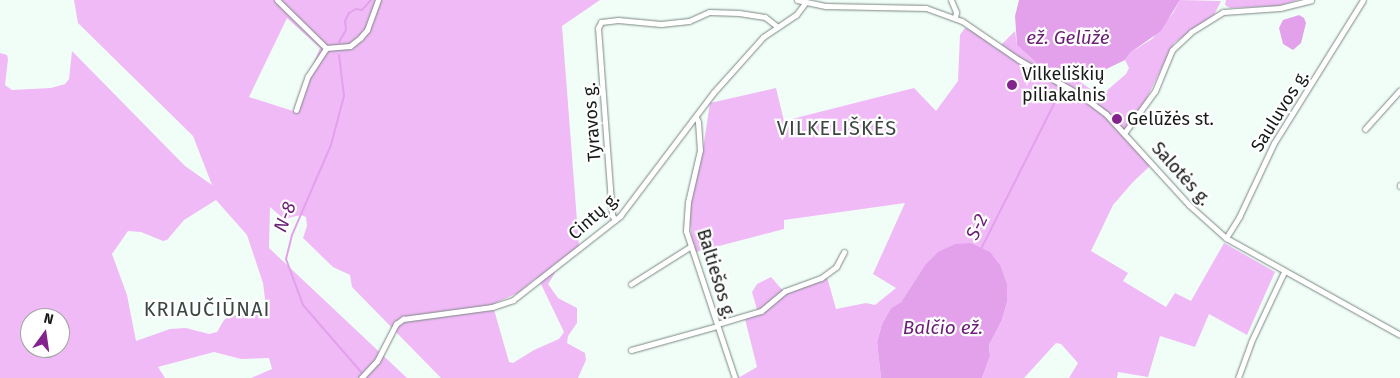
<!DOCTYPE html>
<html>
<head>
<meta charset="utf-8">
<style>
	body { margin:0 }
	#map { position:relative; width:1400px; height:378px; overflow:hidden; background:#f1fef8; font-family:"Fira Sans",sans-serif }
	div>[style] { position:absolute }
	.green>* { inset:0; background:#f0baf7 }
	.water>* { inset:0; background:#e3a1eb }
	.stream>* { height:2px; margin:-1px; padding:0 1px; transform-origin:1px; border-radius:1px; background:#e3a1eb }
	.roads { filter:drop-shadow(0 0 1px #7c8782) drop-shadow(0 0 1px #7c8782) }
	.minor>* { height:5px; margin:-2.5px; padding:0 2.5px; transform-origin:2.5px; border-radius:2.5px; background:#fff }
	.dots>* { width:14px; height:14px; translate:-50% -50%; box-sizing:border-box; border:2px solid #fff; border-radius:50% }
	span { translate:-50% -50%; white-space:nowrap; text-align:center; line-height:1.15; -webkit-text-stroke:4.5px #fff; paint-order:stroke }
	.poi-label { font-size:18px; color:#161a18 }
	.left { translate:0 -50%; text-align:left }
	.street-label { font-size:18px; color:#161a18 }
	.water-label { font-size:19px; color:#6b1e76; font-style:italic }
	.quarter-label { font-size:20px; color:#3c4641; letter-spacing:1px }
	.north { position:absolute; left:20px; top:308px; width:50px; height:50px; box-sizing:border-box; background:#fff; border:1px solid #a2a3a3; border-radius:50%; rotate:14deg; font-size:14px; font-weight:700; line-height:20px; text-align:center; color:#161a18 }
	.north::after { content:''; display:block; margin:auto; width:18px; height:22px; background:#82238e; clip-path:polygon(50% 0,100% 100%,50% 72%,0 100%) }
</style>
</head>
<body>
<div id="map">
	<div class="green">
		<i style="clip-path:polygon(evenodd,74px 0,600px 0,562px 26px,579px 247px,552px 266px,555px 273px,548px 284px,558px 298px,577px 308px,577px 323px,568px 336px,567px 343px,585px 353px,586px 360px,578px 378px,441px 378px,352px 287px,350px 275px,333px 267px,303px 238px,307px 226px,306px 217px,301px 215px,284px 219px,270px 207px,269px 248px,407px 378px,251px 378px,272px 369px,269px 358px,241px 359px,214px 352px,158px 367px,165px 378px,0 378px,0 53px,7px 55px,8px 59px,5px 85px,12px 90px,51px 88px,65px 84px,69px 79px,72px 51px,185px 166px,212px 185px,193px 136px,78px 23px,74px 0,287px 18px,320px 48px,293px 111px,249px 97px,287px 18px,74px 0,216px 200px,247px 235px,263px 283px,265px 299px,264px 307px,261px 310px,228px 317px,224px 320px,217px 332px,209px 334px,186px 328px,170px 329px,136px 341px,127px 295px,112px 254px,128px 231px,141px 232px,163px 241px,167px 240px,184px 220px,216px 200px,74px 0,536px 278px,540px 282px,564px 332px,559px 339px,534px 350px,513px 363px,509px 362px,493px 306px,495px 303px,518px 293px,536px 278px,74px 0,30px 318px,60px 318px,60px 348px,30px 348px,30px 318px)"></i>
		<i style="clip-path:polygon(1180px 0,1221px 1px,1214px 15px,1174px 43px,1146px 100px,1122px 134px,1150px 166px,1133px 182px,1113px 205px,1091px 251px,1128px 273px,1123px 281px,1166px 307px,1175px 293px,1191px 301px,1224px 243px,1275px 272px,1247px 335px,1209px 314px,1195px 347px,1160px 336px,1148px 377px,1118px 372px,1117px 378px,1069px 378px,1078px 363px,1061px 344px,1056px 343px,1024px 378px,982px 378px,990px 356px,989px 345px,1002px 320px,1007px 302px,1007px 284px,925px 265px,901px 302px,891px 308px,882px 324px,877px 342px,881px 378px,738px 378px,757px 367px,745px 319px,758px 313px,752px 292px,757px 284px,771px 277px,786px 294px,827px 277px,836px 309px,866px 303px,875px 305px,896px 288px,873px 274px,905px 203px,784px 220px,784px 229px,696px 252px,692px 243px,689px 211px,703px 149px,710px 103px,776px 88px,784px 121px,914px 88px,936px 111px,958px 81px,960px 35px,965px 28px,975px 32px,997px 49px,1015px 31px,1017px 45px,1057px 75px,1079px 81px,1096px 93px,1104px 93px,1126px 74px,1129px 68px,1125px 60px,1131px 52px,1152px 39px,1173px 13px)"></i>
		<i style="clip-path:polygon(1226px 0,1298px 0,1278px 6px,1230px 8px,1225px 5px)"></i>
	</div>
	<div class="water">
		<i style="clip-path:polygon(1019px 0,1180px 0,1161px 31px,1131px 52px,1125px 60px,1096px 74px,1074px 75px,1067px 78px,1057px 75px,1036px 62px,1017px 45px,1015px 16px)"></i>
		<i style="clip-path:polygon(1299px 15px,1304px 18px,1306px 23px,1301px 43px,1293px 50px,1283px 44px,1279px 28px,1283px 20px)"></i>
		<i style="clip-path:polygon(971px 243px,990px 252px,1000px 265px,1007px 284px,1007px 302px,1002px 320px,989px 345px,990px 356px,982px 378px,881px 378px,877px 342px,882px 324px,891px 308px,901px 302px,925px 265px,938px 252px,955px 244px)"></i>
	</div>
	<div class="stream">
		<i style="left:339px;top:42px;width:14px;rotate:-60deg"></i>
		<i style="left:346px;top:30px;width:9px;rotate:-96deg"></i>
		<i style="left:345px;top:21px;width:9px;rotate:-63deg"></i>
		<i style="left:349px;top:13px;width:8px;rotate:-30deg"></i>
		<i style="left:356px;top:9px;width:6px;rotate:9deg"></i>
		<i style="left:362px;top:10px;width:13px;rotate:-48deg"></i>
		<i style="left:339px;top:55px;width:41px;rotate:83deg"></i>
		<i style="left:344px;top:96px;width:51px;rotate:104.9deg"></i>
		<i style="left:331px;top:145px;width:98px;rotate:113.4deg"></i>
		<i style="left:292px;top:235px;width:25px;rotate:104deg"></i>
		<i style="left:286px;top:259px;width:49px;rotate:69.7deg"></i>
		<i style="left:303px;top:305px;width:89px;rotate:49.1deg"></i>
		<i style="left:981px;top:249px;width:171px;rotate:-63.3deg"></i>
	</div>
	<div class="roads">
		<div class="minor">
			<i style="left:277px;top:0;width:69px;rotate:44.4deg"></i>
			<i style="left:797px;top:0;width:30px;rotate:12deg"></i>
			<i style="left:826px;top:6px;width:100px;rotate:1.1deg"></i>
			<i style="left:926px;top:8px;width:38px;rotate:20deg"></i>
			<i style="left:962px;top:21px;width:69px;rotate:34.4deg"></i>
			<i style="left:1019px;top:60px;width:73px;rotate:29.7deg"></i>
			<i style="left:1082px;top:96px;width:30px;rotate:37deg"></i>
			<i style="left:1106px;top:114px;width:123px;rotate:47.6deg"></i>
			<i style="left:1189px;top:205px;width:50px;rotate:41.7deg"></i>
			<i style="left:1226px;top:238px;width:199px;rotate:29.1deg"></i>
			<i style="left:951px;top:0;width:13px;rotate:67deg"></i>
			<i style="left:956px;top:12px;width:5px;rotate:101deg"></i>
			<i style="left:326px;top:48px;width:24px;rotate:-5deg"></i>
			<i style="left:350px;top:46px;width:13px;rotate:-39deg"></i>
			<i style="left:360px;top:38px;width:11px;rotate:-49deg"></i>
			<i style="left:367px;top:30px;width:32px;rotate:-70deg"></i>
			<i style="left:296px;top:110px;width:36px;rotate:-71deg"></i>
			<i style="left:308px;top:76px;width:33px;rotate:-57deg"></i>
			<i style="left:696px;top:117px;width:5px;rotate:68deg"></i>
			<i style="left:698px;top:122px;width:28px;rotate:86deg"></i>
			<i style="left:700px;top:150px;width:53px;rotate:103deg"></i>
			<i style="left:688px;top:202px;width:29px;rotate:94deg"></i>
			<i style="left:686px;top:231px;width:155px;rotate:71.6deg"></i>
			<i style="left:1365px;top:129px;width:52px;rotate:-48.1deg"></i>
			<i style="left:1125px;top:132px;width:51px;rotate:-53.8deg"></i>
			<i style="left:1155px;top:91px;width:44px;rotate:-67.5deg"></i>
			<i style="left:1172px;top:50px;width:26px;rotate:-43deg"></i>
			<i style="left:1191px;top:32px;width:38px;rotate:-32deg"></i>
			<i style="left:1223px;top:12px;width:57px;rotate:-4deg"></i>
			<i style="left:1280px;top:8px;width:32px;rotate:-14deg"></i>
			<i style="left:1400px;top:186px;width:1px;rotate:-90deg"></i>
			<i style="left:615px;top:220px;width:6px;rotate:-121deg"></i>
			<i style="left:612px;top:215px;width:147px;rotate:-94.3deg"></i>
			<i style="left:601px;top:68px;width:40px;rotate:-94.3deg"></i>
			<i style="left:598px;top:28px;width:7px;rotate:-63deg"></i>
			<i style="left:601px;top:22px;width:17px;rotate:-7deg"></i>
			<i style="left:618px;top:20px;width:43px;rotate:5.3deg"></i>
			<i style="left:661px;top:24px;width:28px;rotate:-6deg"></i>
			<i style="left:689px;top:21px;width:22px;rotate:-24deg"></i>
			<i style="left:709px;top:12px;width:30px;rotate:2deg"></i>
			<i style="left:739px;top:13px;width:26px;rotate:9deg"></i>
			<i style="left:765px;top:17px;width:16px;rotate:38deg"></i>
			<i style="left:1226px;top:238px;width:25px;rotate:-58deg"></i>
			<i style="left:1239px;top:217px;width:82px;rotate:-64.7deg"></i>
			<i style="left:1274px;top:143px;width:168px;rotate:-58.1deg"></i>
			<i style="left:631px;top:284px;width:71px;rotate:-32.3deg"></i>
			<i style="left:717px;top:324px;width:46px;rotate:-16.5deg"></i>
			<i style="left:761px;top:311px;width:31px;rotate:-40deg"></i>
			<i style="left:785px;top:291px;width:38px;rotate:-20deg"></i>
			<i style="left:821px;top:278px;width:19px;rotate:-36deg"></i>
			<i style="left:836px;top:267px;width:17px;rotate:-62deg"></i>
			<i style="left:631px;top:350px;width:89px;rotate:-15.6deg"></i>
			<i style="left:361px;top:378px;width:23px;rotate:-47deg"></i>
			<i style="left:377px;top:361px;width:42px;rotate:-62.8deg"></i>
			<i style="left:396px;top:324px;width:9px;rotate:-36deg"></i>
			<i style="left:403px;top:319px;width:90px;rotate:-7.7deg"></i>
			<i style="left:492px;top:307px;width:22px;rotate:-18deg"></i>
			<i style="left:513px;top:300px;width:136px;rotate:-38.1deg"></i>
			<i style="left:620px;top:216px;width:154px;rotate:-52.9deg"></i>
			<i style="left:713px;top:93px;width:75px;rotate:-48.2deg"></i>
			<i style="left:763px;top:37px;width:40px;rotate:-34deg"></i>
			<i style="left:796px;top:15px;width:15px;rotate:-53deg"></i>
			<i style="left:1238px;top:378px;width:38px;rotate:-70deg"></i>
			<i style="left:1251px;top:342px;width:77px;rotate:-64.8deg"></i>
		</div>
	</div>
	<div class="dots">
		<i style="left:1012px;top:85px;background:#82238e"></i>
		<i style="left:1117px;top:119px;background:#82238e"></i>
	</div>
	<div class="poi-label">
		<span class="left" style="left:1022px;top:85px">Vilkeliškių<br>piliakalnis</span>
		<span class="left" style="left:1127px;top:119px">Gelūžės st.</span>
	</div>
	<div class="street-label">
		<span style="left:1280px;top:111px;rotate:-58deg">Sauluvos g.</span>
		<span style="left:592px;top:122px;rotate:-94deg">Tyravos g.</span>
		<span style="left:1181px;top:174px;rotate:48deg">Salotės g.</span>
		<span style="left:594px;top:216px;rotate:-42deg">Cintų g.</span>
		<span style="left:716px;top:274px;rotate:73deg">Baltiešos g.</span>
	</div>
	<div class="water-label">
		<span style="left:1068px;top:38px">ež. Gelūžė</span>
		<span style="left:285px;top:217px;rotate:-69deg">N-8</span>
		<span style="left:977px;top:227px;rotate:-64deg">S-2</span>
		<span style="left:943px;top:328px">Balčio ež.</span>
	</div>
	<div class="quarter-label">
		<span style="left:837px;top:128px">VILKELIŠKĖS</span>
		<span style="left:207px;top:309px">KRIAUČIŪNAI</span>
	</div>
	<div class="north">N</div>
</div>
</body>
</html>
